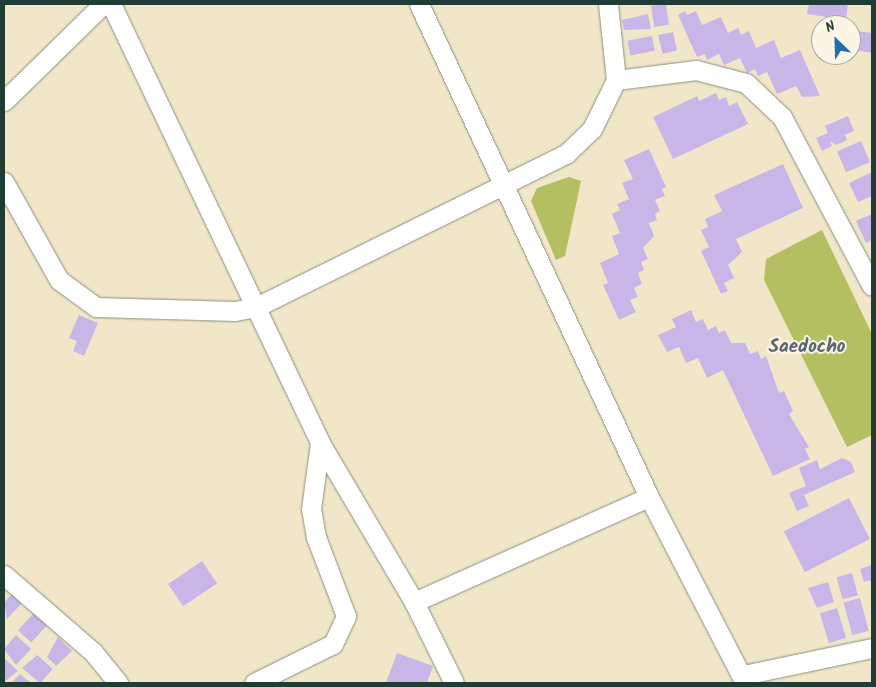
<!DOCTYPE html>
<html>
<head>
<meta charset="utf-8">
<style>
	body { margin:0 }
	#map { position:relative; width:876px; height:687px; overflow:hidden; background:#f2e6c9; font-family:Kalam,sans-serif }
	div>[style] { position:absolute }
	.green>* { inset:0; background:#b3c061 }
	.building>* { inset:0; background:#c8b6e9; transform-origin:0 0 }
	.roads { filter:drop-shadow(0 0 1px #88927e) drop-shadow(0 0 1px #88927e) }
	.minor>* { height:19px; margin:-9.5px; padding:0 9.5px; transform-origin:9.5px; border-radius:9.5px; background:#fff }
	span { translate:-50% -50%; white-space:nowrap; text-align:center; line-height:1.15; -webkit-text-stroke:4px #fcf5e5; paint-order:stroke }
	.neighbourhood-label { font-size:19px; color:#5a6773; font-weight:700 }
	.frame { position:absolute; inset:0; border:5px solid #1f3d34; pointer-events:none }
	.north { position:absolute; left:811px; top:15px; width:50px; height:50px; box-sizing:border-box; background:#fcf5e5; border:1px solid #a4ab9e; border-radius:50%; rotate:336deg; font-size:14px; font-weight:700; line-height:20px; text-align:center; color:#1f3d34 }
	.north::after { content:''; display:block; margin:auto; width:18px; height:22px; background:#1f6fb2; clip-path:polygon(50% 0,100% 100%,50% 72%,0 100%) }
</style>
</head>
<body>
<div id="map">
	<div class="green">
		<i style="clip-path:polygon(569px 177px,581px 181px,565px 256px,556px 260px,531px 201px,537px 188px)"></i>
		<i style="clip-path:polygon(822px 230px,872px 334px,872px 435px,847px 447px,764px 280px,766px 259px)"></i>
	</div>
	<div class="building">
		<i style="left:666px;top:4px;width:21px;height:15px;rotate:82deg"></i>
		<i style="clip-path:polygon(809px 4px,848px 4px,846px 20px,807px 14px)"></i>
		<i style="clip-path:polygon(685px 11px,687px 15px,696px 11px,702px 25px,721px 17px,728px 33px,738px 28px,741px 35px,749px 31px,756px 48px,774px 40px,781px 58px,800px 50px,820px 96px,802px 97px,796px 86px,777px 94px,767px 72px,758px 76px,755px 69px,747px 73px,740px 58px,724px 65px,719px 54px,707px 60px,705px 54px,697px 57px,678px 15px)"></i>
		<i style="clip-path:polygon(648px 14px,651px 29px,624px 30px,622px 20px)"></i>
		<i style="clip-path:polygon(857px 31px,872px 33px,872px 53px,854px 50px)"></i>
		<i style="left:673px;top:32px;width:19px;height:15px;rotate:78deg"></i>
		<i style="left:652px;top:36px;width:15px;height:25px;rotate:79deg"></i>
		<i style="clip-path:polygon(716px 93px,719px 100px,726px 97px,729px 106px,737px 102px,748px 124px,673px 159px,653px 117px,697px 96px,699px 101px)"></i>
		<i style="clip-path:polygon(848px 116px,854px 131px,845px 135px,847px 140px,836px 145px,830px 141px,832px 146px,822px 151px,816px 138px,828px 133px,825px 126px)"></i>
		<i style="left:861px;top:141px;width:23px;height:26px;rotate:67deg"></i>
		<i style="clip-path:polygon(649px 149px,666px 187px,662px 189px,665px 196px,655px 200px,660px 211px,655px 214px,657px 220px,649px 223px,654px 236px,643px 248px,648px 259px,641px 262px,644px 270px,638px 273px,642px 284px,634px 288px,638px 297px,630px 300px,636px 312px,619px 320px,603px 285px,608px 283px,600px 263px,619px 254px,612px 236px,620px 233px,612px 214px,620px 210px,617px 204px,629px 199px,622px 183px,633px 179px,624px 160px)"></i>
		<i style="clip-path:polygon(783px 164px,803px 208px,736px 239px,742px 252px,728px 265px,734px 278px,724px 283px,728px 291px,721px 294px,701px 251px,709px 247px,701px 230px,708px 227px,705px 219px,722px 211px,714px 195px)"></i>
		<i style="clip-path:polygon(872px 172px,872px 196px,858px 202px,849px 183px)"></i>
		<i style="clip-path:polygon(872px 214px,872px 240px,866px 243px,856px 221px)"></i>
		<i style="clip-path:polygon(691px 310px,696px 322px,703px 319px,708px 330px,716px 326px,719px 333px,725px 330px,731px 343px,745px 343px,750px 354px,758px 351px,761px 359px,766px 356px,779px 393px,784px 391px,793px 411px,789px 414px,809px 447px,805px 449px,810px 459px,773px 476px,723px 370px,707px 378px,698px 358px,686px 363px,679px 347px,667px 352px,658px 335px,676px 327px,672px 319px)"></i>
		<i style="clip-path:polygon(79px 315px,98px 323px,84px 356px,73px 351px,77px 341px,69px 338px)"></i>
		<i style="clip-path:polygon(842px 458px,851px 462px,855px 472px,804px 495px,809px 506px,797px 511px,789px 493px,806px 486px,799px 468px,817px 460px,820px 469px)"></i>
		<i style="left:849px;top:498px;width:46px;height:73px;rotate:63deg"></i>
		<i style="left:202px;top:561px;width:27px;height:41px;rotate:56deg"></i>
		<i style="clip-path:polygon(872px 565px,872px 586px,870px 580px,864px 582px,860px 569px)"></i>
		<i style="left:852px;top:573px;width:23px;height:16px;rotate:75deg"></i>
		<i style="clip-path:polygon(828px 582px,834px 602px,817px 608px,808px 588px)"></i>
		<i style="clip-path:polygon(12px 594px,22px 603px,7px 619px,4px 603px)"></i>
		<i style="left:860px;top:598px;width:34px;height:17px;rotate:75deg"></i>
		<i style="left:837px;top:608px;width:31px;height:18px;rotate:73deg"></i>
		<i style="left:35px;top:612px;width:18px;height:25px;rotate:43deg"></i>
		<i style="clip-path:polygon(16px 635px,31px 649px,16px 665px,4px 649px)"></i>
		<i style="clip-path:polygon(58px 637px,72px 651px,56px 666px,47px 657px)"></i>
		<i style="clip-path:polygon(397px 653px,433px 666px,427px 683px,386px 683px)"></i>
		<i style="clip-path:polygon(37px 655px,53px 669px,40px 683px,22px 668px)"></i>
		<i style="clip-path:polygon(5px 659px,18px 671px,4px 682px,4px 661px)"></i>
		<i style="clip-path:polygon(20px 674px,31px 683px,11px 683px)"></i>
	</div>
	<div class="roads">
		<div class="minor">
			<i style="left:111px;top:4px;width:486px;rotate:64.5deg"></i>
			<i style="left:320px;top:443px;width:185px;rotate:59.4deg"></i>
			<i style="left:414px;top:602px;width:90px;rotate:63.7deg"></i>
			<i style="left:419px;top:4px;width:544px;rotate:64.99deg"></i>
			<i style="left:649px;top:497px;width:209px;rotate:62.7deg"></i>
			<i style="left:616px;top:80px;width:81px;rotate:-7.1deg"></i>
			<i style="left:696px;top:70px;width:52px;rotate:14.6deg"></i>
			<i style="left:746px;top:83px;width:50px;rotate:43.4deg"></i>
			<i style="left:782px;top:117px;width:191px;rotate:62deg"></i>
			<i style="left:4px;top:101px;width:139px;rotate:-44.4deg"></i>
			<i style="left:4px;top:182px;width:112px;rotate:60.7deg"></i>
			<i style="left:59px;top:280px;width:46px;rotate:36.1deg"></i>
			<i style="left:96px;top:307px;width:139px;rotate:1.6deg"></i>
			<i style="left:235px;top:311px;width:21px;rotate:-11deg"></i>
			<i style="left:256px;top:307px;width:346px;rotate:-26.3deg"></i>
			<i style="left:566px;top:154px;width:36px;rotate:-44deg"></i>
			<i style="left:592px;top:129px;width:55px;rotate:-63.9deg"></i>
			<i style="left:616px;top:80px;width:76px;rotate:-96deg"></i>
			<i style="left:4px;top:575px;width:118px;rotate:40.9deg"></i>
			<i style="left:93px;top:652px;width:40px;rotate:51deg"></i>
			<i style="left:414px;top:602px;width:257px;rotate:-24.1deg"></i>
			<i style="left:743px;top:675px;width:132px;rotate:-11.8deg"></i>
			<i style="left:254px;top:683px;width:88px;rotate:-26.3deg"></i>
			<i style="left:333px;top:644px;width:31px;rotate:-65deg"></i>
			<i style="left:346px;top:616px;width:85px;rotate:-110.8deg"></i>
			<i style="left:316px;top:537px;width:28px;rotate:-100deg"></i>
			<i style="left:311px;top:509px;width:67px;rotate:-82.2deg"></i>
		</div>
	</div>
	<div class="neighbourhood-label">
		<span style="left:807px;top:348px">Saedocho</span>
	</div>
	<div class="frame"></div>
	<div class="north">N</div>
</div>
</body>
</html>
